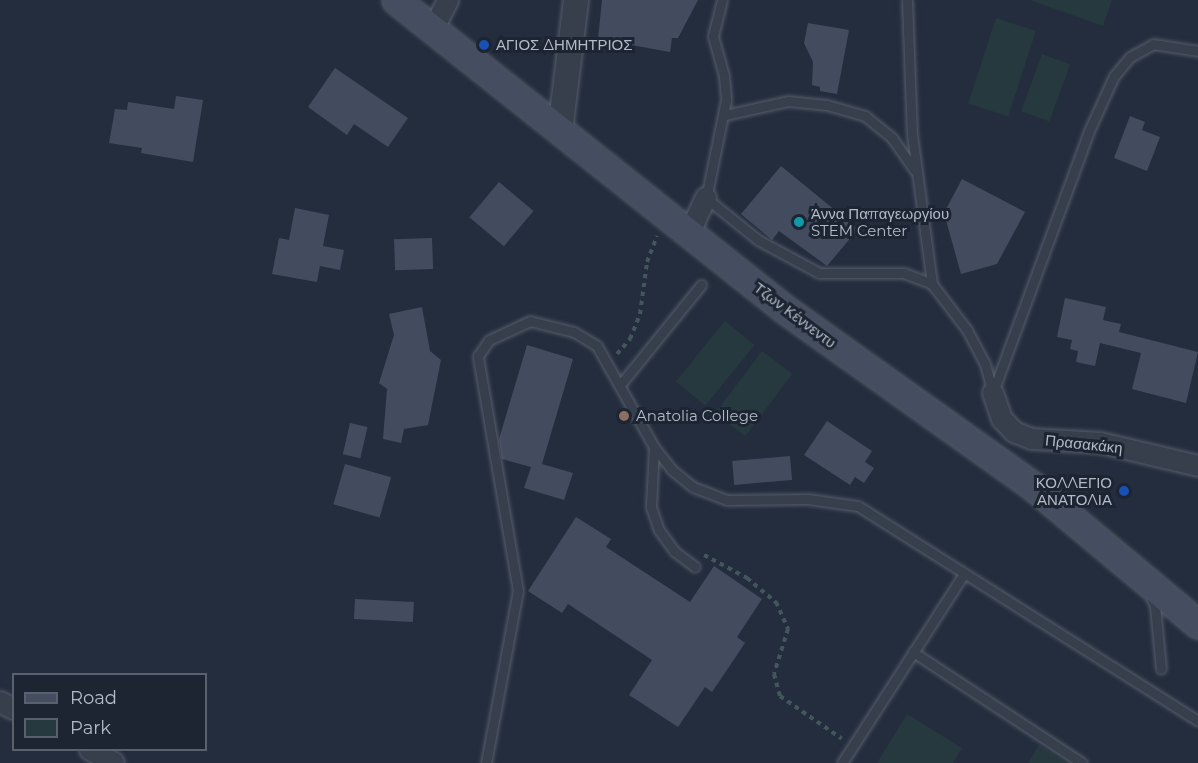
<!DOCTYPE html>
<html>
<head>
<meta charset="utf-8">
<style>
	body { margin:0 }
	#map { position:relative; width:1198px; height:763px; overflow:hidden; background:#242d3d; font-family:Montserrat,sans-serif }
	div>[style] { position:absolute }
	.green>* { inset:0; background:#26393e; transform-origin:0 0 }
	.building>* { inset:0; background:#434c5f; transform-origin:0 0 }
	.path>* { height:4px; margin-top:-2px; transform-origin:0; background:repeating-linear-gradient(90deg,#43565b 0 4.5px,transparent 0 9px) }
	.roads { filter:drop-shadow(0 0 2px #565d6b) drop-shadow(0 0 2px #565d6b) }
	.service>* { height:9px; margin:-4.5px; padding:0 4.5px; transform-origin:4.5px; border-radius:4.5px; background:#373f4d }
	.minor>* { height:20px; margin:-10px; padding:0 10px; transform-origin:10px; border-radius:10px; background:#373f4d }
	.tertiary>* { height:24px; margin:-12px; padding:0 12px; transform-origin:12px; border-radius:12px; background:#373f4d }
	.secondary>* { height:27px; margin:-13.5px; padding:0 13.5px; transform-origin:13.5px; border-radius:13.5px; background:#454e60 }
	.dots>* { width:16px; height:16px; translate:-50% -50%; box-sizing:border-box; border:3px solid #1d2432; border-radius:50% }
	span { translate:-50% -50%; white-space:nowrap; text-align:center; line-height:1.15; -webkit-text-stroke:6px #1d2432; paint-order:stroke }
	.poi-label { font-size:15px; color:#b3bac8 }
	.left { translate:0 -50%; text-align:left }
	.right { translate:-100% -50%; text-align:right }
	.street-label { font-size:15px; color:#b3bac8 }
	.legend { position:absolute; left:12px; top:673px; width:195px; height:78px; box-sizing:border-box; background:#1d2432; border:2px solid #59606e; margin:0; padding:8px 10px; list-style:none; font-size:18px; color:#b3bac8 }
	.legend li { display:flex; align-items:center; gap:12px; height:30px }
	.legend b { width:30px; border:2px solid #59606e }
</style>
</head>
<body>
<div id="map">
	<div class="green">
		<i style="clip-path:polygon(1030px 0,1112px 0,1103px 26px)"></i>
		<i style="left:996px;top:18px;width:42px;height:90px;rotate:18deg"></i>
		<i style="left:1042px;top:54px;width:30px;height:61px;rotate:20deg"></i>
		<i style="left:725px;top:321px;width:38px;height:78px;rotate:39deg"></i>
		<i style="left:762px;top:351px;width:38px;height:78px;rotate:37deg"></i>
		<i style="clip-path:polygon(907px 714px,962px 748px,953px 763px,877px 763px)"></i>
		<i style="clip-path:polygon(1039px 745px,1067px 763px,1028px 763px)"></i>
	</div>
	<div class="building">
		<i style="clip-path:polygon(602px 0,698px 0,678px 38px,672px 38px,670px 52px,598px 39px)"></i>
		<i style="clip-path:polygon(808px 23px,849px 30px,837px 94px,820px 91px,820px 87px,812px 85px,813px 62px,804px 43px)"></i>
		<i style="clip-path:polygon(335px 68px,408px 118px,388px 147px,354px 124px,347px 135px,308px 107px)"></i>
		<i style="clip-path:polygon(176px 96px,203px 100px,193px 162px,141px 153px,142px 148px,109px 143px,115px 109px,127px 110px,128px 102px,174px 109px)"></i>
		<i style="clip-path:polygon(1130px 116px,1145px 122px,1142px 130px,1160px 137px,1147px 171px,1114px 158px)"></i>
		<i style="clip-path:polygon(781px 166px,858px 229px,827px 266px,779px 231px,772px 240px,741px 214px)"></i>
		<i style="clip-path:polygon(962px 179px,1025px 212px,997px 264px,961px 274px,944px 213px)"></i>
		<i style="left:499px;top:182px;width:45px;height:46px;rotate:40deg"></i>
		<i style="clip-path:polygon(295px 208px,329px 215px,323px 246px,344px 250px,340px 270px,320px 266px,317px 282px,272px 274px,279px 238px,289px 240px)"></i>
		<i style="left:432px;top:238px;width:31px;height:38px;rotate:88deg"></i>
		<i style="clip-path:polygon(1065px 298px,1106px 307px,1103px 320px,1121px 324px,1119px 332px,1198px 352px,1186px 403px,1132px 389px,1141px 353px,1100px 343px,1095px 366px,1076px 362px,1078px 351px,1070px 349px,1072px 340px,1057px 337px)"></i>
		<i style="clip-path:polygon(422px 307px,430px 351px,441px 360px,428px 425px,404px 429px,401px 443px,383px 439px,387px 389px,379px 383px,394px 335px,389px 314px)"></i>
		<i style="clip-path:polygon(527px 345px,573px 359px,542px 464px,573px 473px,564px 500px,524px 488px,531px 467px,502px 459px,499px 439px)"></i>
		<i style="clip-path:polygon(827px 421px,872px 451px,865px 462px,874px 468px,864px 483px,855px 477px,850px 485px,804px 455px)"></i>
		<i style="left:350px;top:423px;width:18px;height:32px;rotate:13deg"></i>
		<i style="left:790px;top:456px;width:24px;height:58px;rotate:85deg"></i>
		<i style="left:345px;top:464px;width:48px;height:42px;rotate:16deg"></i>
		<i style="clip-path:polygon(576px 517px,611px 539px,606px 547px,690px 602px,714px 566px,762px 599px,737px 637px,745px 643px,712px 692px,705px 687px,678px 727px,629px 695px,652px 660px,568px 604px,562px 613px,528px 591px)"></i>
		<i style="left:355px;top:599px;width:59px;height:20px;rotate:3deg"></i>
	</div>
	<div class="path">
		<i style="left:617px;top:354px;width:20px;rotate:-49deg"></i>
		<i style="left:630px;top:339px;width:27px;rotate:-68deg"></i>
		<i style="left:640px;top:314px;width:52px;rotate:-82.3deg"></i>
		<i style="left:647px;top:262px;width:28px;rotate:-69deg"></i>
		<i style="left:704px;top:555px;width:49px;rotate:28.1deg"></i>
		<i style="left:747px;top:578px;width:38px;rotate:40deg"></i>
		<i style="left:776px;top:602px;width:30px;rotate:66deg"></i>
		<i style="left:788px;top:629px;width:47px;rotate:107.3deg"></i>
		<i style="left:774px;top:674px;width:23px;rotate:75deg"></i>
		<i style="left:780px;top:696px;width:75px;rotate:34.7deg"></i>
	</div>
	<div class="roads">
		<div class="service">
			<i style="left:722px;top:0;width:37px;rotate:104deg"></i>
			<i style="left:713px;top:36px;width:41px;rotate:74.6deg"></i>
			<i style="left:724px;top:76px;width:24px;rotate:85deg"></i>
			<i style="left:726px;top:100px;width:100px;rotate:101.5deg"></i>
			<i style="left:706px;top:198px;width:67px;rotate:38.9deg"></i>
			<i style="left:758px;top:240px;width:69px;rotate:28.4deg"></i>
			<i style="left:819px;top:273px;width:85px"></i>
			<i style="left:904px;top:273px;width:30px;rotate:21deg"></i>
			<i style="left:932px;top:284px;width:58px;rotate:52.7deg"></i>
			<i style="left:967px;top:330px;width:38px;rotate:62deg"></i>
			<i style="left:985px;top:364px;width:30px;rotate:75deg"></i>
			<i style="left:907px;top:0;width:134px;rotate:87.9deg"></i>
			<i style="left:912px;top:134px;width:151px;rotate:82.4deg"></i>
			<i style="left:725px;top:115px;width:65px;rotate:-12.5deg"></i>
			<i style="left:788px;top:101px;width:39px;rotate:6deg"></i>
			<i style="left:827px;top:105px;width:40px;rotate:16deg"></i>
			<i style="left:865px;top:116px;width:35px;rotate:39deg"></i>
			<i style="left:892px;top:138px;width:39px;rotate:55deg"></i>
			<i style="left:620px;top:385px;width:129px;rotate:-51deg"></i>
			<i style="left:993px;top:392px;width:278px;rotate:-69.8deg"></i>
			<i style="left:1089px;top:131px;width:60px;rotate:-65.6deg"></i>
			<i style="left:1114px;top:76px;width:25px;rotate:-50deg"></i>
			<i style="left:1130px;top:57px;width:26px;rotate:-29deg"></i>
			<i style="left:1153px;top:44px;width:46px;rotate:8.8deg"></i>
			<i style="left:654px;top:447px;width:60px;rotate:92.9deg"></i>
			<i style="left:651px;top:507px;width:24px;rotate:71deg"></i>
			<i style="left:659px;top:530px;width:26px;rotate:54deg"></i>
			<i style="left:674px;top:551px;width:26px;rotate:37deg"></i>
			<i style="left:1151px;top:597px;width:10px;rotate:66deg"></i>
			<i style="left:1155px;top:606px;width:63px;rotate:84.6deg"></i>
			<i style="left:913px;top:652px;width:202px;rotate:33.3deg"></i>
			<i style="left:486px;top:763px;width:175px;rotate:-79.5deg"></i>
			<i style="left:518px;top:591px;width:238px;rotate:-99.7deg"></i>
			<i style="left:478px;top:356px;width:19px;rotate:-55deg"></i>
			<i style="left:489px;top:340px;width:45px;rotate:-24.9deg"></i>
			<i style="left:530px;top:321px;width:45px;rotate:14deg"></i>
			<i style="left:574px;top:332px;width:27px;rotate:31deg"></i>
			<i style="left:597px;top:346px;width:116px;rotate:60.6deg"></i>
			<i style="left:654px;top:447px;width:29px;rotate:52deg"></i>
			<i style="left:672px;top:470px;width:27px;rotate:39deg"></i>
			<i style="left:693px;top:487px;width:36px;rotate:21deg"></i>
			<i style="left:727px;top:500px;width:81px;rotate:-0.7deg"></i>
			<i style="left:808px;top:499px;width:50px;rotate:8deg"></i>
			<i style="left:858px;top:506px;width:402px;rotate:32.3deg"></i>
			<i style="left:842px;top:763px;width:225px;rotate:-57.2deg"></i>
		</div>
		<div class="minor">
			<i style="left:433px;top:30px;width:34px;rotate:-63deg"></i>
			<i style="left:689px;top:234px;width:40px;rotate:-65deg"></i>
			<i style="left:993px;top:393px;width:28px;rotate:71deg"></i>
			<i style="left:1002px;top:419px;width:18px;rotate:47deg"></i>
			<i style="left:1014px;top:432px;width:19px;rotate:21deg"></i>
			<i style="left:1032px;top:439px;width:69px;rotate:3.3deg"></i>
			<i style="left:1101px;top:443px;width:100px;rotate:13.3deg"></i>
			<i style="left:0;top:702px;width:16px;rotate:27deg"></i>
			<i style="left:90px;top:750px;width:27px;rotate:28deg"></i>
		</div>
		<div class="tertiary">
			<i style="left:560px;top:131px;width:132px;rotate:-83deg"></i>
		</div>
		<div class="secondary">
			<i style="left:396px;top:0;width:498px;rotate:38.5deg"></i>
			<i style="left:786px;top:310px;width:305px;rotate:35.5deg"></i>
			<i style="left:1034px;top:487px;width:214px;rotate:39.9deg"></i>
		</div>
	</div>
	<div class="dots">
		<i style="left:484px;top:45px;background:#1a4fb4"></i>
		<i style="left:799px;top:222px;background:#0f9aa8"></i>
		<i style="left:624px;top:416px;background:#8d6e63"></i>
		<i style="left:1124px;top:491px;background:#1a4fb4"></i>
	</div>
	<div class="poi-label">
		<span class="left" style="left:496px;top:45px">ΑΓΙΟΣ ΔΗΜΗΤΡΙΟΣ</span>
		<span class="left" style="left:811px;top:222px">Άννα Παπαγεωργίου<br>STEM Center</span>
		<span class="left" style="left:636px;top:416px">Anatolia College</span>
		<span class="right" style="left:1112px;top:491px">ΚΟΛΛΕΓΙΟ<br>ΑΝΑΤΟΛΙΑ</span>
	</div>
	<div class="street-label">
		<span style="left:795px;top:315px;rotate:37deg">Τζων Κέννεντυ</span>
		<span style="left:1084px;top:444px;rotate:6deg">Πρασακάκη</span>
	</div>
	<ul class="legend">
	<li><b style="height:8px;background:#454e60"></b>Road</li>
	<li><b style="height:16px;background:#26393e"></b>Park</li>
	</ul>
</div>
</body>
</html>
